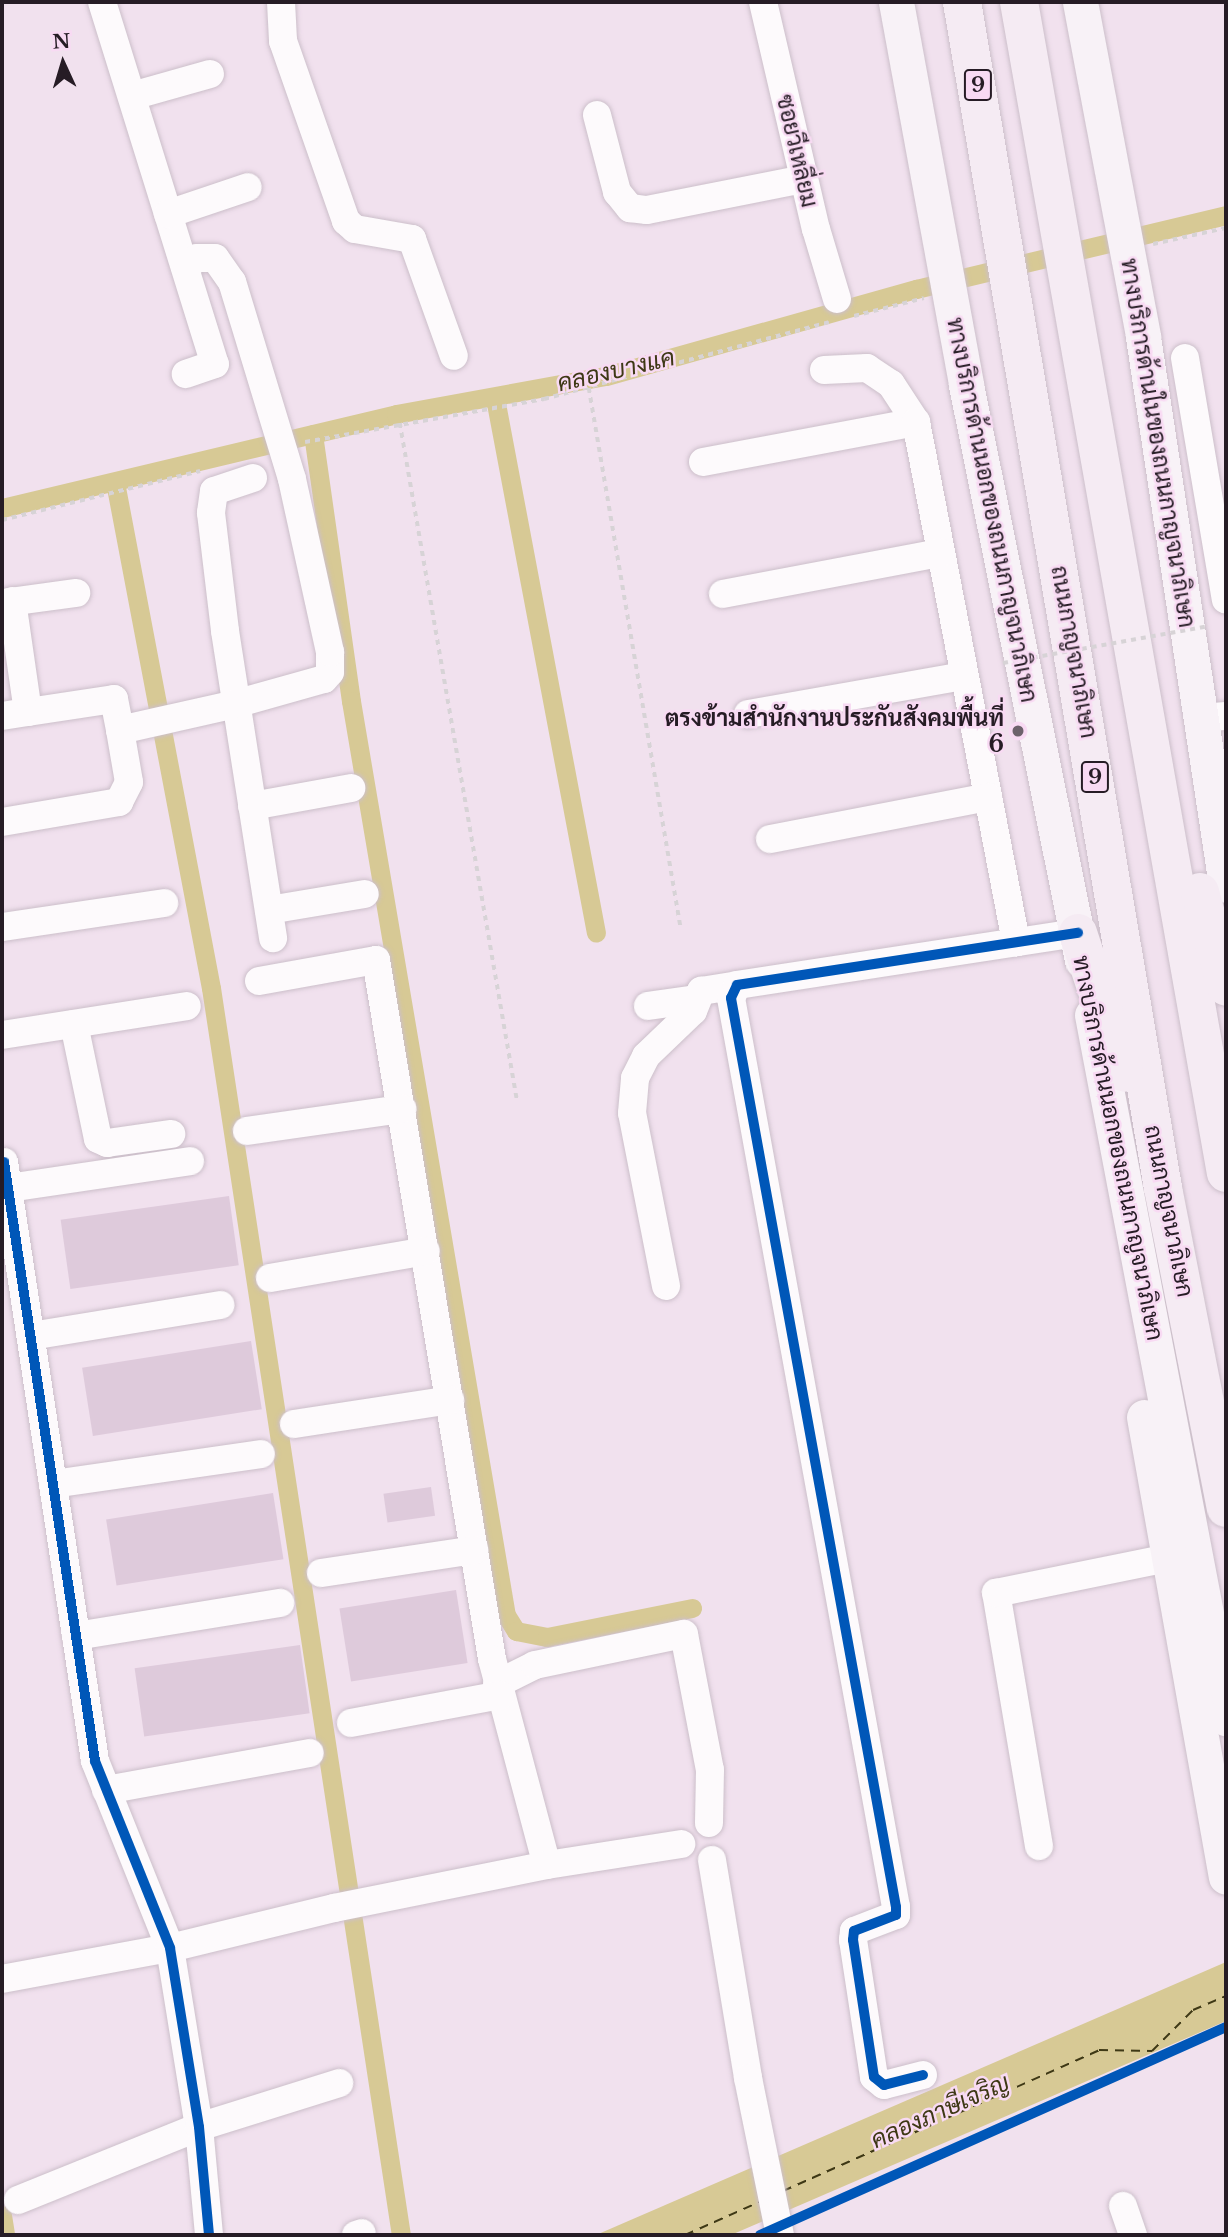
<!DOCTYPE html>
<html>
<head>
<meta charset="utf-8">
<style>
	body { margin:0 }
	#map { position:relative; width:1228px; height:2237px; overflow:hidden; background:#f1e1ee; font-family:"Libre Baskerville",Sarabun,serif }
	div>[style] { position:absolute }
	.water>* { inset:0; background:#d7c995 }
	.canal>* { height:19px; margin:-9.5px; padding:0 9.5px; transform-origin:9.5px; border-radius:9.5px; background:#d7c995 }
	.ferry>* { height:2px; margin-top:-1px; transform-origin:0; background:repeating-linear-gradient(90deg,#3e3815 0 9px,transparent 0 16px) }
	.building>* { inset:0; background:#decadb; transform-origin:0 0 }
	.path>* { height:3.5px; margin-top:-1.75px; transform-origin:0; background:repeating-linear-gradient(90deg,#d7d3d6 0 5px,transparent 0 10px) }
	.roads { filter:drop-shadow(0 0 2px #ccbfca) drop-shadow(0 0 2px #ccbfca) }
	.minor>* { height:28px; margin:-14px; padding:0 14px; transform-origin:14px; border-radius:14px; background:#fdfafc }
	.major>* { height:35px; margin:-17.5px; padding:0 17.5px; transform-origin:17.5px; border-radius:17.5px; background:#f8f2f7 }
	.highway>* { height:38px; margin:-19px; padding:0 19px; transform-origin:19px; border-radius:19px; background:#f5ebf3 }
	.path-bridge>* { height:3.5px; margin-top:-1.75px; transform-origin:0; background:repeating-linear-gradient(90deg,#d7d3d6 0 5px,transparent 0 10px) }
	.cycleway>* { height:10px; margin:-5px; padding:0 5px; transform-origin:5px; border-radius:5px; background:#0057b8 }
	.dots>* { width:19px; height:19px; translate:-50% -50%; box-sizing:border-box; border:4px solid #f8daf3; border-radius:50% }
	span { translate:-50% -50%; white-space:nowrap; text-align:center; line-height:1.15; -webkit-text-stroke:5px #f8daf3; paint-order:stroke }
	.shield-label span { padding:2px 5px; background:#f8daf3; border:2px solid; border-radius:5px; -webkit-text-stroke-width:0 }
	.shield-label { font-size:21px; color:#261c25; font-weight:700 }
	.street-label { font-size:23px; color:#261c25 }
	.poi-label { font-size:23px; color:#261c25; font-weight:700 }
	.right { translate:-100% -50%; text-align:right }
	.water-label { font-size:24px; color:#3e3815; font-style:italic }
	.frame { position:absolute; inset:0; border:4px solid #261c25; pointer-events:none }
	.north { position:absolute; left:28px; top:28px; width:70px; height:70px; -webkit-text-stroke:5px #f8daf3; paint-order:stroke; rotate:356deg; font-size:19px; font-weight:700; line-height:28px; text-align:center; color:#261c25 }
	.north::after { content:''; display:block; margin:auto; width:24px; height:32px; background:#261c25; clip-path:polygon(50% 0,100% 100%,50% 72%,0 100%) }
</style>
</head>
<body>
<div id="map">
	<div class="water">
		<i style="clip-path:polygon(1226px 1962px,1226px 2021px,731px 2235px,596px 2235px)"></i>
	</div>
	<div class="canal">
		<i style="left:495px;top:398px;width:544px;rotate:79.31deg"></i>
		<i style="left:313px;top:434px;width:270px;rotate:81.9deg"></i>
		<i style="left:351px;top:701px;width:927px;rotate:80.38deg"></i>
		<i style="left:506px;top:1615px;width:19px;rotate:58deg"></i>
		<i style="left:516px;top:1631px;width:32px;rotate:11deg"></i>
		<i style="left:547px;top:1637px;width:148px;rotate:-11.3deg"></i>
		<i style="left:115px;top:482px;width:515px;rotate:79.26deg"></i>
		<i style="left:211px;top:988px;width:1261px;rotate:81.34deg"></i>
		<i style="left:2px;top:508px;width:405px;rotate:-13.4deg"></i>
		<i style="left:396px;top:414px;width:213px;rotate:-10.3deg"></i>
		<i style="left:606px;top:376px;width:322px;rotate:-15.7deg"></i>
		<i style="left:916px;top:289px;width:319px;rotate:-13.4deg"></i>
		<i style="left:2px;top:2215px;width:20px;rotate:81deg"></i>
	</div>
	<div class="ferry">
		<i style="left:783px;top:2191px;width:346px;rotate:-24deg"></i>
		<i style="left:1099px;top:2050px;width:53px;rotate:1.1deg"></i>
		<i style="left:1152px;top:2051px;width:58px;rotate:-45deg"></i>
		<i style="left:1193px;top:2010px;width:36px;rotate:-23deg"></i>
		<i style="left:685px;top:2235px;width:81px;rotate:-24deg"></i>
	</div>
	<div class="building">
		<i style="left:229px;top:1196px;width:70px;height:170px;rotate:82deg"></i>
		<i style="left:251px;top:1341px;width:69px;height:171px;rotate:81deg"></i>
		<i style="left:431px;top:1487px;width:29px;height:48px;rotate:82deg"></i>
		<i style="left:273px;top:1493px;width:67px;height:169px;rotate:81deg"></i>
		<i style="left:456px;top:1590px;width:74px;height:118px;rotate:81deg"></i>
		<i style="left:300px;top:1645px;width:69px;height:167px;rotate:82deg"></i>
	</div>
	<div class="path">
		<i style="left:1153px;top:244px;width:75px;rotate:-12.4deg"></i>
		<i style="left:854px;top:316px;width:72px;rotate:-14.4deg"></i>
		<i style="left:589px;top:388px;width:549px;rotate:80.35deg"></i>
		<i style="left:400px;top:423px;width:687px;rotate:80.19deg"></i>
		<i style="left:305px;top:442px;width:243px;rotate:-10.2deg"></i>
		<i style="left:544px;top:399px;width:295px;rotate:-15.1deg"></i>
		<i style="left:2px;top:520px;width:204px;rotate:-13.9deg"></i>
	</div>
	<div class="roads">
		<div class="minor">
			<i style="left:102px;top:2px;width:379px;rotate:72.7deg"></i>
			<i style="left:215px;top:364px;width:31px;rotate:161deg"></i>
			<i style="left:281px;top:2px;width:39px;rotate:87deg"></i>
			<i style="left:283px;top:41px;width:191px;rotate:70.7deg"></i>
			<i style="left:346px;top:221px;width:12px;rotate:42deg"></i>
			<i style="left:355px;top:229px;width:58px;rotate:10deg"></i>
			<i style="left:412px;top:239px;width:124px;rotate:70.3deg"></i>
			<i style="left:763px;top:2px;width:233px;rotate:76.9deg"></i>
			<i style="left:816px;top:229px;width:73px;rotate:73.3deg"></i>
			<i style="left:132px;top:96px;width:81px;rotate:-15.8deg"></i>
			<i style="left:597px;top:115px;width:80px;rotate:75.4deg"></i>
			<i style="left:617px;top:192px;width:21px;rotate:51deg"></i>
			<i style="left:630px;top:208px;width:17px;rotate:7deg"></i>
			<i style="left:647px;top:210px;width:159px;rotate:-11.2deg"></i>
			<i style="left:168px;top:214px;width:84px;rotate:-18.6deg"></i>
			<i style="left:1185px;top:358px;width:245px;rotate:80.4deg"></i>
			<i style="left:824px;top:370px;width:43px;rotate:-2.7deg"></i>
			<i style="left:867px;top:368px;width:29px;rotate:34deg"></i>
			<i style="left:891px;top:384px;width:45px;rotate:56.7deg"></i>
			<i style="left:703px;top:462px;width:217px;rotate:-10.6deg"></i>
			<i style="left:916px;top:422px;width:530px;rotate:79.11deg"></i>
			<i style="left:253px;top:478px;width:41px;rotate:161.6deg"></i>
			<i style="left:214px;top:491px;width:22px;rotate:98deg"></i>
			<i style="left:211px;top:513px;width:119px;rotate:83.2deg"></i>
			<i style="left:225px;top:631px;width:311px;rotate:81.1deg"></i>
			<i style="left:723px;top:594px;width:221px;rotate:-10.7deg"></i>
			<i style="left:12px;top:601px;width:112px;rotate:81.8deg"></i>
			<i style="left:28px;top:712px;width:87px;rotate:-8.6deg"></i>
			<i style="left:114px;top:699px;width:32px;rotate:79deg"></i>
			<i style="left:120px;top:730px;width:118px;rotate:-12.7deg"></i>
			<i style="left:235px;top:704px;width:92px;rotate:-15.7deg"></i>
			<i style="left:324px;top:679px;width:9px;rotate:-49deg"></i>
			<i style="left:330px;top:672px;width:20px;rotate:-90deg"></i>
			<i style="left:330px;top:652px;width:177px;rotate:-102.4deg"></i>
			<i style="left:292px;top:479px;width:206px;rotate:-106.9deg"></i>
			<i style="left:232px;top:282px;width:29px;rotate:-125deg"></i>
			<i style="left:215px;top:258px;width:18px;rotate:180deg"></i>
			<i style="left:197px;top:258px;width:15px;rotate:143deg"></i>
			<i style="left:2px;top:603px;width:75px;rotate:-7.7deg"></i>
			<i style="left:748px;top:714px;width:219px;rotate:-10deg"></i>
			<i style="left:2px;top:716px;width:26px;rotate:-9deg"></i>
			<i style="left:1202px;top:718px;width:24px;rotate:-5deg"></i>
			<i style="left:252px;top:806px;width:101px;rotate:-10.3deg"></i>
			<i style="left:2px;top:822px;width:119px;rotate:-9.7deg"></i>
			<i style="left:119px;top:802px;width:22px;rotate:-63deg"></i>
			<i style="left:129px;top:782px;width:53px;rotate:-99.8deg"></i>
			<i style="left:770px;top:839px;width:222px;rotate:-10.9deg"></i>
			<i style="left:269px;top:910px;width:97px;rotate:-9.5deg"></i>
			<i style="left:2px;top:927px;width:164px;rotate:-8.4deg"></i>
			<i style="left:259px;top:981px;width:119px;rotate:-10.2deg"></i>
			<i style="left:376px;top:960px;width:709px;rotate:80.58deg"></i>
			<i style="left:492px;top:1659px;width:213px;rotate:75.1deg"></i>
			<i style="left:648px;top:1006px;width:49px;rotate:-8.1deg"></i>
			<i style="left:74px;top:1024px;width:117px;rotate:78.2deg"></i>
			<i style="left:98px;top:1139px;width:10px;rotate:24deg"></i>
			<i style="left:107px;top:1143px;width:65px;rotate:-8deg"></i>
			<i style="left:2px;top:1035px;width:187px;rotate:-8.9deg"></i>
			<i style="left:247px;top:1131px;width:157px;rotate:-8.1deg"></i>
			<i style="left:4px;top:1162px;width:606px;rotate:81.36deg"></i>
			<i style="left:95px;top:1761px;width:201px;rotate:68.1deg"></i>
			<i style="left:170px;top:1948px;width:181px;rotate:80.8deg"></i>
			<i style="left:199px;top:2127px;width:108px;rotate:84.7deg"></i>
			<i style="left:8px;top:1188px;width:184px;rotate:-8.4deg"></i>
			<i style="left:270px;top:1278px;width:158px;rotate:-9.8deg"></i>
			<i style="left:666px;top:1286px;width:176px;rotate:-101.1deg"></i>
			<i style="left:632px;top:1113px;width:35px;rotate:-85deg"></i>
			<i style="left:635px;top:1078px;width:25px;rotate:-63deg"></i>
			<i style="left:646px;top:1056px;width:65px;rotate:-43.8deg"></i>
			<i style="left:693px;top:1011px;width:22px;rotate:-68deg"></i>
			<i style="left:701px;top:991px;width:36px;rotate:-9deg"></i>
			<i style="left:31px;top:1336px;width:192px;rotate:-9.3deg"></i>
			<i style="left:294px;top:1424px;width:158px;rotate:-8.7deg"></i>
			<i style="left:53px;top:1484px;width:210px;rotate:-8.2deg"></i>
			<i style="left:321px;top:1573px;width:155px;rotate:-8.5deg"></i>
			<i style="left:76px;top:1636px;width:207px;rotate:-9.2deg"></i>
			<i style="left:497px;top:1684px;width:42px;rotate:-26.6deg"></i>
			<i style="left:535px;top:1665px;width:152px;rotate:-11.8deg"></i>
			<i style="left:684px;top:1634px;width:138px;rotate:79.2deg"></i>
			<i style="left:710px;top:1770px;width:53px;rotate:91.1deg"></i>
			<i style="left:351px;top:1723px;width:152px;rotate:-10.6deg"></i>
			<i style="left:106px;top:1790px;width:207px;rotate:-10.3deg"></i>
			<i style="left:1039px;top:1846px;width:257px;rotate:-99.6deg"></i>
			<i style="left:996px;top:1593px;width:176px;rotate:-11.5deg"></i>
			<i style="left:712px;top:1860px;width:221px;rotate:80.6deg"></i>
			<i style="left:748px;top:2078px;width:160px;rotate:78.5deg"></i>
			<i style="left:2px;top:1979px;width:171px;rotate:-10.5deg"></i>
			<i style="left:170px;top:1948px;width:169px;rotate:-13.7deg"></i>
			<i style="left:334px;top:1908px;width:217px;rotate:-11.4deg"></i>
			<i style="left:547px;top:1865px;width:136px;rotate:-8.9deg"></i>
			<i style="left:923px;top:2075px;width:40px;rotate:165.6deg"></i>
			<i style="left:884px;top:2085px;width:13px;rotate:-141deg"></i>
			<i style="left:874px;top:2077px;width:139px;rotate:-98.7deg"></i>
			<i style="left:853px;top:1940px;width:9px;rotate:-84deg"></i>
			<i style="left:854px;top:1931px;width:45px;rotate:-20.9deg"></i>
			<i style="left:896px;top:1915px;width:8px;rotate:-90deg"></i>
			<i style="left:896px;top:1907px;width:924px;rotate:-100.29deg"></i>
			<i style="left:731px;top:998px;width:14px;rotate:-65deg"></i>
			<i style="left:737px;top:985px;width:345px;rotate:-8.7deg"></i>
			<i style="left:18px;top:2200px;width:195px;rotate:-22deg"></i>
			<i style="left:199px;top:2127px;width:147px;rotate:-17.4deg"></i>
			<i style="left:1123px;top:2206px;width:31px;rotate:71deg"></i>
			<i style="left:356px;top:2235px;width:6px;rotate:-18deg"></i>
		</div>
		<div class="major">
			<i style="left:896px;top:2px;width:389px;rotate:79.6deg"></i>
			<i style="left:966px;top:385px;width:587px;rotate:78.59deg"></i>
			<i style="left:1080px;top:2px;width:341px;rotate:79.3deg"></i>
			<i style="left:1143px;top:337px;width:554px;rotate:81.39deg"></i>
			<i style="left:1092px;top:1015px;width:716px;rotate:79.21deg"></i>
			<i style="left:1144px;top:1417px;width:467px;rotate:79.9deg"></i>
		</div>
		<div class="highway">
			<i style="left:962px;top:2px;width:1203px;rotate:80.38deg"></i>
			<i style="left:1163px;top:1188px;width:326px;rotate:78.9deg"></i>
			<i style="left:1019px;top:2px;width:1189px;rotate:79.98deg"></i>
			<i style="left:1200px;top:892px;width:98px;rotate:74.7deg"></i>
			<i style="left:1078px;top:933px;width:147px;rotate:71.8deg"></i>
		</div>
	</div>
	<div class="path-bridge">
		<i style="left:1003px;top:663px;width:208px;rotate:-10.2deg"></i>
	</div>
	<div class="cycleway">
		<i style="left:4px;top:1162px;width:606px;rotate:81.36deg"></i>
		<i style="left:95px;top:1761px;width:201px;rotate:68.1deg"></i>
		<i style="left:170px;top:1948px;width:181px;rotate:80.8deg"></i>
		<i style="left:199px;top:2127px;width:108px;rotate:84.7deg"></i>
		<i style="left:923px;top:2075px;width:40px;rotate:165.6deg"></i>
		<i style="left:884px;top:2085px;width:13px;rotate:-141deg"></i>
		<i style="left:874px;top:2077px;width:139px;rotate:-98.7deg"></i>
		<i style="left:853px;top:1940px;width:9px;rotate:-84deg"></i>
		<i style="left:854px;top:1931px;width:45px;rotate:-20.9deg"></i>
		<i style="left:896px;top:1915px;width:8px;rotate:-90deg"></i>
		<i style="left:896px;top:1907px;width:924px;rotate:-100.29deg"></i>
		<i style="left:731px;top:998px;width:14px;rotate:-65deg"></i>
		<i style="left:737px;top:985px;width:345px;rotate:-8.7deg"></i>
		<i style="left:760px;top:2235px;width:510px;rotate:-24.05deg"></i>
	</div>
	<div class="dots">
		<i style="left:1018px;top:731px;background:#6d616b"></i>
	</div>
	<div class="shield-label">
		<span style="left:978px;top:85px">9</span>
		<span style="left:1095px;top:777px">9</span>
	</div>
	<div class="street-label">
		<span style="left:797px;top:151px;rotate:77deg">ซอยวีเหลี่ยม</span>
		<span style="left:1158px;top:443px;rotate:81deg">ทางบริการด้านในของถนนกาญจนาภิเษก</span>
		<span style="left:992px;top:510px;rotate:79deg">ทางบริการด้านนอกของถนนกาญจนาภิเษก</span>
		<span style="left:1074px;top:652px;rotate:80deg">ถนนกาญจนาภิเษก</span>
		<span style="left:1118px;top:1148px;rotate:79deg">ทางบริการด้านนอกของถนนกาญจนาภิเษก</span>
		<span style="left:1169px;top:1211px;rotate:79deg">ถนนกาญจนาภิเษก</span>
	</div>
	<div class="poi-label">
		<span class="right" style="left:1004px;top:731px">ตรงข้ามสำนักงานประกันสังคมพื้นที่<br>6</span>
	</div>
	<div class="water-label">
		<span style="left:616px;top:370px;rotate:-13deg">คลองบางแค</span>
		<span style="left:940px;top:2111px;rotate:-24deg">คลองภาษีเจริญ</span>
	</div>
	<div class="frame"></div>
	<div class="north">N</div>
</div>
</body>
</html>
